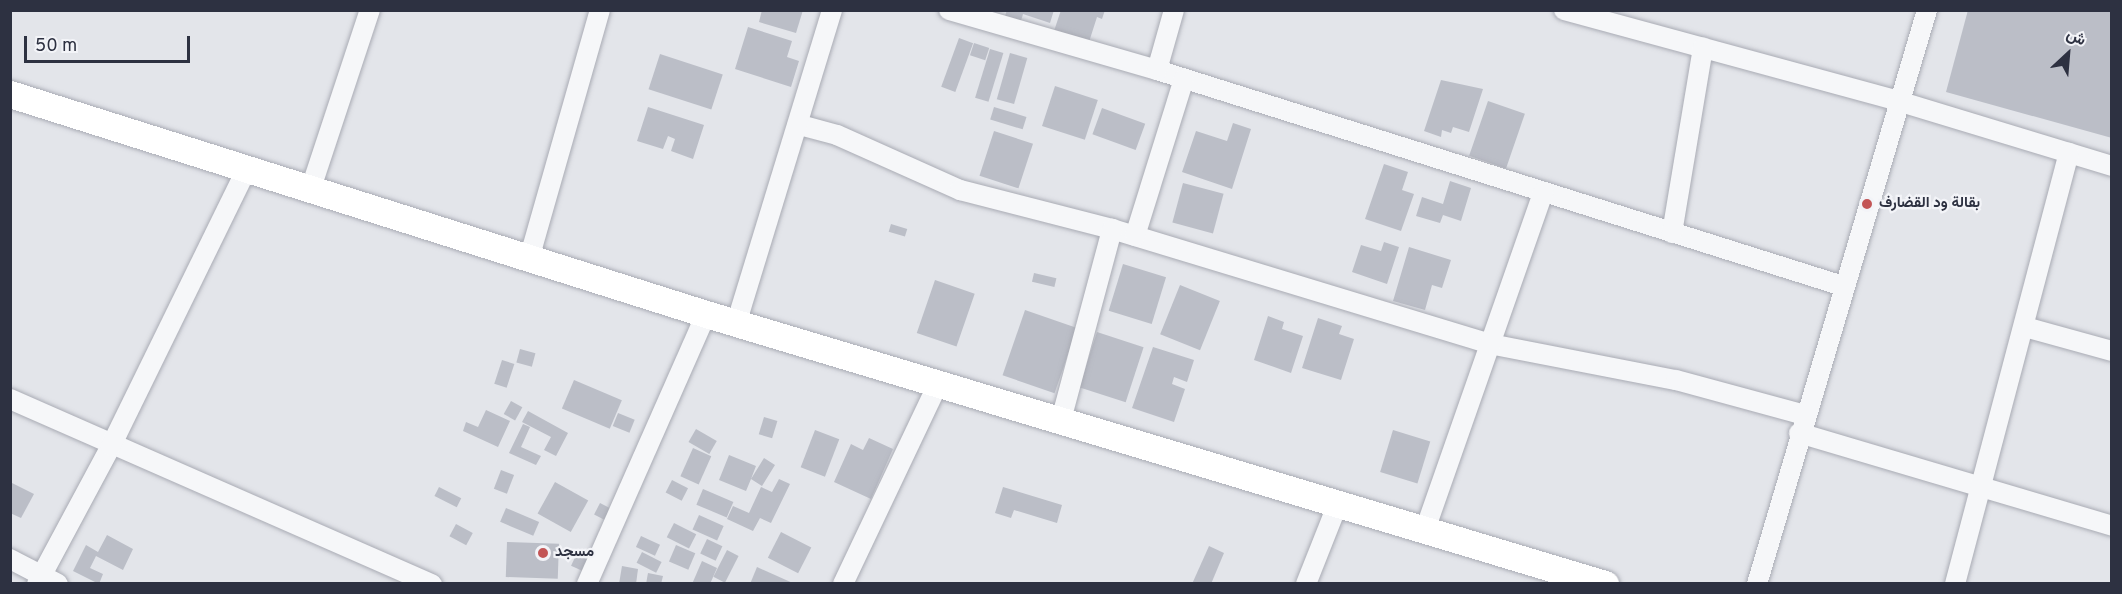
<!DOCTYPE html>
<html>
<head>
<meta charset="utf-8">
<style>
	body { margin:0 }
	#map { position:relative; width:2122px; height:594px; overflow:hidden; background:#e3e5ea; font-family:Overpass,Vazirmatn,sans-serif }
	div>[style] { position:absolute }
	.building>* { inset:0; background:#bbbec7; transform-origin:0 0 }
	.roads { filter:drop-shadow(0 0 2px #a9abb4) drop-shadow(0 0 2px #a9abb4) }
	.street>* { height:20px; margin:-10px; padding:0 10px; transform-origin:10px; border-radius:10px; background:#f6f7f9 }
	.secondary>* { height:27px; margin:-13.5px; padding:0 13.5px; transform-origin:13.5px; border-radius:13.5px; background:#fff }
	.dots>* { width:16px; height:16px; translate:-50% -50%; box-sizing:border-box; border:3px solid #f3f4f8; border-radius:50% }
	span { translate:-50% -50%; white-space:nowrap; text-align:center; line-height:1.15; -webkit-text-stroke:4.5px #f3f4f8; paint-order:stroke }
	.poi-label { font-size:15px; color:#2d3141; font-weight:700 }
	.left { translate:0 -50%; text-align:left }
	.frame { position:absolute; inset:0; border:12px solid #2d3141; pointer-events:none }
	.north { position:absolute; left:2038px; top:24px; width:60px; height:60px; -webkit-text-stroke:4px #f3f4f8; paint-order:stroke; rotate:26deg; font-size:16px; font-weight:700; line-height:24px; text-align:center; color:#2d3141 }
	.north::after { content:''; display:block; margin:auto; width:21px; height:27px; background:#2d3141; clip-path:polygon(50% 0,100% 100%,50% 72%,0 100%) }
	.scale { position:absolute; left:24px; top:36px; width:166px; height:27px; box-sizing:border-box; border:3px solid #2d3141; border-top:0; padding-left:8px; font-size:18px; line-height:21px; white-space:nowrap; color:#2d3141; -webkit-text-stroke:4px #f3f4f8; paint-order:stroke }
</style>
</head>
<body>
<div id="map">
	<div class="building">
		<i style="clip-path:polygon(762px 10px,803px 10px,796px 33px,759px 22px)"></i>
		<i style="clip-path:polygon(1007px 10px,1054px 10px,1050px 23px,1023px 14px,1020px 24px,1004px 19px)"></i>
		<i style="clip-path:polygon(1061px 10px,1105px 10px,1102px 19px,1097px 17px,1089px 42px,1054px 31px)"></i>
		<i style="clip-path:polygon(1968px 10px,2112px 10px,2112px 138px,1946px 92px)"></i>
		<i style="clip-path:polygon(748px 27px,792px 41px,787px 57px,799px 61px,791px 87px,735px 69px)"></i>
		<i style="left:959px;top:38px;width:15px;height:52px;rotate:20deg"></i>
		<i style="left:974px;top:43px;width:16px;height:13px;rotate:18deg"></i>
		<i style="left:990px;top:49px;width:14px;height:51px;rotate:17deg"></i>
		<i style="left:1010px;top:53px;width:18px;height:48px;rotate:16deg"></i>
		<i style="left:660px;top:54px;width:66px;height:37px;rotate:18deg"></i>
		<i style="clip-path:polygon(1441px 80px,1483px 89px,1469px 132px,1453px 127px,1451px 133px,1442px 130px,1441px 137px,1424px 131px)"></i>
		<i style="left:1055px;top:86px;width:45px;height:42px;rotate:18deg"></i>
		<i style="left:1488px;top:101px;width:39px;height:58px;rotate:19deg"></i>
		<i style="clip-path:polygon(648px 107px,704px 125px,693px 159px,671px 151px,675px 139px,668px 136px,663px 149px,637px 141px)"></i>
		<i style="left:994px;top:107px;width:34px;height:13px;rotate:17deg"></i>
		<i style="left:1102px;top:108px;width:46px;height:28px;rotate:20deg"></i>
		<i style="clip-path:polygon(1233px 123px,1251px 129px,1232px 189px,1182px 172px,1196px 131px,1227px 141px)"></i>
		<i style="left:994px;top:131px;width:41px;height:47px;rotate:18deg"></i>
		<i style="clip-path:polygon(1384px 164px,1408px 172px,1402px 190px,1414px 194px,1401px 231px,1365px 219px)"></i>
		<i style="clip-path:polygon(1450px 181px,1471px 188px,1461px 221px,1443px 215px,1440px 223px,1416px 216px,1422px 197px,1443px 204px)"></i>
		<i style="left:1183px;top:183px;width:42px;height:41px;rotate:15deg"></i>
		<i style="left:891px;top:224px;width:17px;height:8px;rotate:17deg"></i>
		<i style="clip-path:polygon(1384px 242px,1399px 247px,1387px 284px,1352px 272px,1361px 245px,1381px 251px)"></i>
		<i style="clip-path:polygon(1409px 247px,1451px 260px,1442px 288px,1432px 285px,1425px 310px,1393px 301px)"></i>
		<i style="left:1123px;top:264px;width:45px;height:49px;rotate:17deg"></i>
		<i style="left:1034px;top:273px;width:23px;height:9px;rotate:13deg"></i>
		<i style="left:935px;top:280px;width:42px;height:56px;rotate:19deg"></i>
		<i style="left:1180px;top:285px;width:43px;height:53px;rotate:22deg"></i>
		<i style="left:1025px;top:310px;width:55px;height:69px;rotate:19deg"></i>
		<i style="clip-path:polygon(1268px 316px,1284px 322px,1282px 329px,1303px 336px,1291px 373px,1254px 360px)"></i>
		<i style="clip-path:polygon(1318px 318px,1342px 326px,1339px 334px,1354px 339px,1341px 380px,1302px 368px)"></i>
		<i style="left:1097px;top:332px;width:49px;height:58px;rotate:18deg"></i>
		<i style="clip-path:polygon(1153px 347px,1194px 360px,1187px 382px,1174px 377px,1172px 384px,1185px 389px,1174px 422px,1132px 408px)"></i>
		<i style="left:520px;top:349px;width:16px;height:14px;rotate:15deg"></i>
		<i style="left:502px;top:360px;width:13px;height:25px;rotate:18deg"></i>
		<i style="left:574px;top:380px;width:52px;height:31px;rotate:23deg"></i>
		<i style="left:511px;top:401px;width:13px;height:15px;rotate:29deg"></i>
		<i style="clip-path:polygon(486px 410px,510px 421px,498px 447px,463px 431px,466px 422px,478px 427px)"></i>
		<i style="clip-path:polygon(528px 411px,568px 433px,556px 456px,544px 450px,551px 437px,522px 422px)"></i>
		<i style="left:618px;top:413px;width:18px;height:14px;rotate:22deg"></i>
		<i style="left:764px;top:417px;width:14px;height:18px;rotate:17deg"></i>
		<i style="clip-path:polygon(523px 424px,530px 427px,521px 447px,541px 456px,536px 465px,509px 453px)"></i>
		<i style="left:696px;top:429px;width:24px;height:15px;rotate:30deg"></i>
		<i style="left:815px;top:430px;width:26px;height:40px;rotate:21deg"></i>
		<i style="left:1393px;top:430px;width:39px;height:44px;rotate:17deg"></i>
		<i style="clip-path:polygon(869px 438px,893px 449px,871px 499px,834px 482px,851px 444px,863px 450px)"></i>
		<i style="left:693px;top:448px;width:20px;height:31px;rotate:24deg"></i>
		<i style="clip-path:polygon(729px 455px,756px 466px,751px 479px,764px 458px,775px 465px,762px 486px,751px 479px,746px 491px,719px 480px)"></i>
		<i style="left:501px;top:470px;width:14px;height:20px;rotate:21deg"></i>
		<i style="clip-path:polygon(779px 479px,790px 484px,771px 523px,760px 518px,753px 531px,727px 519px,733px 506px,749px 513px,761px 487px,772px 492px)"></i>
		<i style="left:672px;top:480px;width:18px;height:14px;rotate:27deg"></i>
		<i style="clip-path:polygon(10px 482px,34px 494px,21px 518px,10px 513px)"></i>
		<i style="left:555px;top:482px;width:38px;height:36px;rotate:29deg"></i>
		<i style="left:439px;top:487px;width:25px;height:10px;rotate:27deg"></i>
		<i style="clip-path:polygon(1003px 487px,1062px 505px,1057px 523px,1014px 510px,1011px 518px,995px 513px)"></i>
		<i style="left:703px;top:489px;width:33px;height:17px;rotate:23deg"></i>
		<i style="left:600px;top:503px;width:13px;height:13px;rotate:27deg"></i>
		<i style="left:506px;top:508px;width:36px;height:15px;rotate:23deg"></i>
		<i style="left:699px;top:515px;width:27px;height:16px;rotate:24deg"></i>
		<i style="left:674px;top:523px;width:25px;height:16px;rotate:27deg"></i>
		<i style="left:456px;top:524px;width:19px;height:14px;rotate:28deg"></i>
		<i style="left:781px;top:532px;width:34px;height:29px;rotate:27deg"></i>
		<i style="clip-path:polygon(107px 535px,133px 549px,123px 570px,96px 556px,90px 568px,103px 574px,99px 584px,73px 571px,86px 545px,98px 552px)"></i>
		<i style="left:641px;top:536px;width:21px;height:12px;rotate:25deg"></i>
		<i style="left:707px;top:539px;width:17px;height:16px;rotate:25deg"></i>
		<i style="left:507px;top:542px;width:52px;height:35px;rotate:2deg"></i>
		<i style="left:676px;top:545px;width:21px;height:18px;rotate:23deg"></i>
		<i style="clip-path:polygon(1209px 546px,1224px 553px,1211px 584px,1192px 584px)"></i>
		<i style="left:727px;top:550px;width:13px;height:30px;rotate:27deg"></i>
		<i style="left:642px;top:552px;width:22px;height:12px;rotate:27deg"></i>
		<i style="left:577px;top:553px;width:14px;height:14px;rotate:25deg"></i>
		<i style="clip-path:polygon(702px 561px,717px 568px,710px 584px,692px 584px)"></i>
		<i style="clip-path:polygon(622px 566px,638px 569px,636px 584px,619px 584px)"></i>
		<i style="clip-path:polygon(757px 567px,795px 584px,750px 584px)"></i>
		<i style="clip-path:polygon(648px 573px,663px 576px,661px 584px,646px 584px)"></i>
	</div>
	<div class="roads">
		<div class="street">
			<i style="left:949px;top:10px;width:216px;rotate:16.1deg"></i>
			<i style="left:1157px;top:70px;width:719px;rotate:17.48deg"></i>
			<i style="left:1564px;top:10px;width:346px;rotate:15.2deg"></i>
			<i style="left:1898px;top:101px;width:224px;rotate:16.9deg"></i>
			<i style="left:1157px;top:70px;width:62px;rotate:-74.2deg"></i>
			<i style="left:800px;top:125px;width:38px;rotate:15deg"></i>
			<i style="left:837px;top:135px;width:135px;rotate:24.1deg"></i>
			<i style="left:960px;top:190px;width:157px;rotate:14.4deg"></i>
			<i style="left:1112px;top:229px;width:395px;rotate:16.9deg"></i>
			<i style="left:1490px;top:344px;width:189px;rotate:11deg"></i>
			<i style="left:1676px;top:380px;width:134px;rotate:15.2deg"></i>
			<i style="left:310px;top:191px;width:191px;rotate:-71.7deg"></i>
			<i style="left:1672px;top:233px;width:188px;rotate:-80.5deg"></i>
			<i style="left:1135px;top:236px;width:164px;rotate:-72.7deg"></i>
			<i style="left:529px;top:259px;width:259px;rotate:-74.1deg"></i>
			<i style="left:737px;top:321px;width:325px;rotate:-73deg"></i>
			<i style="left:2025px;top:327px;width:90px;rotate:15.4deg"></i>
			<i style="left:10px;top:399px;width:461px;rotate:23.7deg"></i>
			<i style="left:1061px;top:420px;width:198px;rotate:-75deg"></i>
			<i style="left:1799px;top:433px;width:327px;rotate:16.5deg"></i>
			<i style="left:1426px;top:527px;width:355px;rotate:-70.7deg"></i>
			<i style="left:10px;top:559px;width:54px;rotate:27.5deg"></i>
			<i style="left:37px;top:584px;width:157px;rotate:-61.8deg"></i>
			<i style="left:111px;top:446px;width:306px;rotate:-63.9deg"></i>
			<i style="left:587px;top:584px;width:295px;rotate:-66.2deg"></i>
			<i style="left:843px;top:584px;width:221px;rotate:-64.6deg"></i>
			<i style="left:1306px;top:584px;width:87px;rotate:-68.4deg"></i>
			<i style="left:1757px;top:584px;width:599px;rotate:-73.5deg"></i>
			<i style="left:1955px;top:584px;width:446px;rotate:-75.2deg"></i>
		</div>
		<div class="secondary">
			<i style="left:10px;top:94px;width:730px;rotate:17.54deg"></i>
			<i style="left:706px;top:314px;width:939px;rotate:16.72deg"></i>
		</div>
	</div>
	<div class="dots">
		<i style="left:1867px;top:204px;background:#c35556"></i>
		<i style="left:543px;top:553px;background:#c35556"></i>
	</div>
	<div class="poi-label">
		<span class="left" style="left:1879px;top:204px">بقالة ود القضارف</span>
		<span class="left" style="left:555px;top:553px">مسجد</span>
	</div>
	<div class="frame"></div>
	<div class="north">ش</div>
	<div class="scale">50 m</div>
</div>
</body>
</html>
